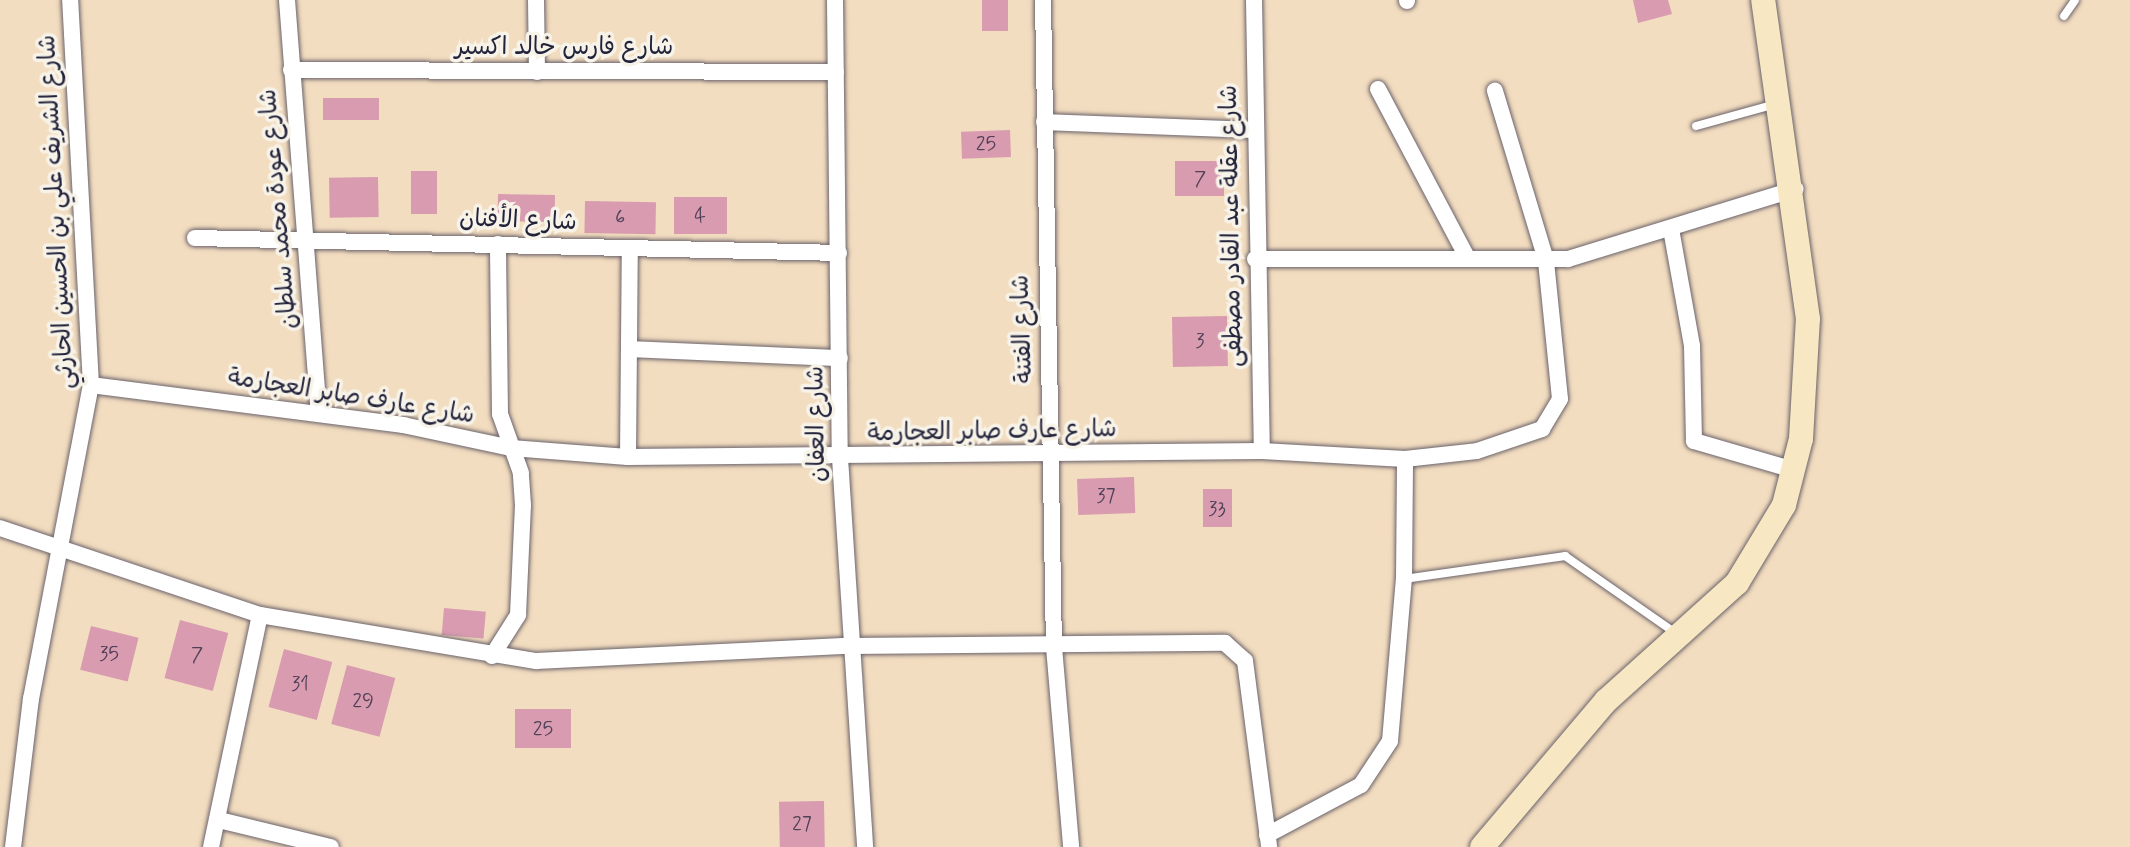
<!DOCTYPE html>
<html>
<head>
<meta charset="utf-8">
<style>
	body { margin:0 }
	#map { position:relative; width:2130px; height:847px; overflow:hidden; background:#f3ddc0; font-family:Mynerve,"Playpen Sans Arabic",sans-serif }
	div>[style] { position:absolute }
	.building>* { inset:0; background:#d89baf; transform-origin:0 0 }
	.roads { filter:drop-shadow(0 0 2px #6b636a) drop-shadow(0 0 2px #6b636a) }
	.lane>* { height:8px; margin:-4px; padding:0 4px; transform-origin:4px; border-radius:4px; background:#fff }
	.street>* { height:16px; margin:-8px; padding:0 8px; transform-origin:8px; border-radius:8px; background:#fff }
	.secondary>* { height:24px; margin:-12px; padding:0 12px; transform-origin:12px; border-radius:12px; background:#f7e8c3 }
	span { translate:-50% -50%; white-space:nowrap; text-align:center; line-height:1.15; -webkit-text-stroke:7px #f7f3e8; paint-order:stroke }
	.number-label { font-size:20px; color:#504058 }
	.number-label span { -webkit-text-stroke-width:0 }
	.street-label { font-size:24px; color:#22223b }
</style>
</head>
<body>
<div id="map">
	<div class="building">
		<i style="left:982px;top:0;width:26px;height:31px"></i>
		<i style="clip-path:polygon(1633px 0,1668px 0,1672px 14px,1638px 23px)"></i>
		<i style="left:323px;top:98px;width:56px;height:22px"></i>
		<i style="left:1010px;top:130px;width:27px;height:49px;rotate:88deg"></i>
		<i style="left:1224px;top:161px;width:35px;height:49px;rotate:90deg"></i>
		<i style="left:411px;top:171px;width:26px;height:43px"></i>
		<i style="left:378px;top:177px;width:40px;height:49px;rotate:89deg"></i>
		<i style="left:498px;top:194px;width:57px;height:27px;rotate:1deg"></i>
		<i style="left:674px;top:197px;width:53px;height:37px"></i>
		<i style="left:585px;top:201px;width:71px;height:32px;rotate:1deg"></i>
		<i style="left:1227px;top:316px;width:50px;height:55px;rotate:89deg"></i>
		<i style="left:1134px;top:477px;width:36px;height:57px;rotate:88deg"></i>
		<i style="left:1232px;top:489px;width:38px;height:29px;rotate:90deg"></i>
		<i style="left:444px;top:608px;width:42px;height:27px;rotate:5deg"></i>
		<i style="left:180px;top:620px;width:50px;height:60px;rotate:15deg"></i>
		<i style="left:91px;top:626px;width:49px;height:45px;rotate:14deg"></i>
		<i style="left:284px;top:649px;width:50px;height:60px;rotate:15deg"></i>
		<i style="left:347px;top:665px;width:50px;height:61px;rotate:15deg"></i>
		<i style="left:571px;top:709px;width:39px;height:56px;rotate:90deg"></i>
		<i style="left:824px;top:801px;width:46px;height:45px;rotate:89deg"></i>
	</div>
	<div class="roads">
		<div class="lane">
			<i style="left:2064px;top:16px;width:19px;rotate:-55deg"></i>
			<i style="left:1696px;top:126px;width:83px;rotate:-15.4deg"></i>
			<i style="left:1404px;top:579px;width:163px;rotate:-8.1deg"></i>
			<i style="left:1565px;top:556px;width:136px;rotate:34.9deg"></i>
		</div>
		<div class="street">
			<i style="left:287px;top:0;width:415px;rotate:85.6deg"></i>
			<i style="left:536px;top:0;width:72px;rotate:89.2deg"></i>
			<i style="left:835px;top:0;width:458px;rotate:89.4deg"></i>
			<i style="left:840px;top:458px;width:390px;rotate:86.3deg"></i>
			<i style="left:1043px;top:0;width:647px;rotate:89.03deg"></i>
			<i style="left:1054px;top:647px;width:201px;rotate:85.1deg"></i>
			<i style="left:1254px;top:0;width:451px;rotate:89deg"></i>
			<i style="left:1407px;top:0;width:1px;rotate:90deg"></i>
			<i style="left:291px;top:70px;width:545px;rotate:0.21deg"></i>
			<i style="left:1378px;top:89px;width:190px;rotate:62.1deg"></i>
			<i style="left:1044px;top:122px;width:208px;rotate:2.2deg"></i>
			<i style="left:1671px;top:229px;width:119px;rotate:79.8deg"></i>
			<i style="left:1692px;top:346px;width:95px;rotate:88.8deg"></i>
			<i style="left:1694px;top:441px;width:104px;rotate:16.2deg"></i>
			<i style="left:195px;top:238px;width:644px;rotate:1.33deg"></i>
			<i style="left:1255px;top:259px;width:313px"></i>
			<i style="left:1568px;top:259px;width:238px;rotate:-17.1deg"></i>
			<i style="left:631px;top:349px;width:209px;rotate:2.5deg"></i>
			<i style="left:91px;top:385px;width:315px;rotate:7.3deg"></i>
			<i style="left:403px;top:425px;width:110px;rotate:12deg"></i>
			<i style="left:511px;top:448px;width:117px;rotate:4.4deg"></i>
			<i style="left:628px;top:457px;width:634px;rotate:-0.54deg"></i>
			<i style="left:1262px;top:451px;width:143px;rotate:3.2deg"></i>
			<i style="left:1405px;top:459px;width:72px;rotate:-6.3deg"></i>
			<i style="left:1477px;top:451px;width:69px;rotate:-18.7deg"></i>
			<i style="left:1542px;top:429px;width:35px;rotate:-59deg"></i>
			<i style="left:1560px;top:399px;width:140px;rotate:-95.8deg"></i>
			<i style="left:1546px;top:260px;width:177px;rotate:-106.8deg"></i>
			<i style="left:628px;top:457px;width:209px;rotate:-89.5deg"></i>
			<i style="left:0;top:528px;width:274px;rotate:18.5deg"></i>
			<i style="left:260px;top:615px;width:280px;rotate:9.5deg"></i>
			<i style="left:536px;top:661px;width:312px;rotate:-2.8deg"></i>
			<i style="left:848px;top:646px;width:377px;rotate:-0.5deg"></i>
			<i style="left:1225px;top:643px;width:27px;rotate:42deg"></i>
			<i style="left:1245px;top:661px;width:188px;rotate:82.6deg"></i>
			<i style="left:492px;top:656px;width:49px;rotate:-57.6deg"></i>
			<i style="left:518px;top:615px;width:110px;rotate:-87.4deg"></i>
			<i style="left:523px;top:505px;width:32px;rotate:-94deg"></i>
			<i style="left:521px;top:473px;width:63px;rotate:-109.6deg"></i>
			<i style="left:500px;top:414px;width:170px;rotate:-90.7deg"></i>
			<i style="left:219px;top:820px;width:115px;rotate:13.6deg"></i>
			<i style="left:1267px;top:835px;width:106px;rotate:-28deg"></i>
			<i style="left:1361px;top:785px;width:53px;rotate:-56.6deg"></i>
			<i style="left:1390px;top:741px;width:163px;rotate:-85.1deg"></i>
			<i style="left:1404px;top:579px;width:120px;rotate:-89.5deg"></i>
			<i style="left:13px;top:847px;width:149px;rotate:-83.1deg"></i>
			<i style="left:31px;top:699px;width:320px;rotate:-79.2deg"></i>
			<i style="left:91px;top:385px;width:386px;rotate:-93.1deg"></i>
			<i style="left:211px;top:847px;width:237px;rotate:-78.1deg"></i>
		</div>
		<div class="secondary">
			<i style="left:1482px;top:847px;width:192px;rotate:-49.7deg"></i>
			<i style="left:1606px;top:701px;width:176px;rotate:-42deg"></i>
			<i style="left:1737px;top:583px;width:91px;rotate:-58.9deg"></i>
			<i style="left:1784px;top:505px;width:68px;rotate:-75.6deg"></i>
			<i style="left:1801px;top:439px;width:120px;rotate:-86.7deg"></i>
			<i style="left:1808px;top:319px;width:322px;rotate:-98deg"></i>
		</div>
	</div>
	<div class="number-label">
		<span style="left:986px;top:144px">25</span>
		<span style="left:1200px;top:179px">7</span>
		<span style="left:700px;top:216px">4</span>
		<span style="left:620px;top:217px">6</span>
		<span style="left:1200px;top:341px">3</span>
		<span style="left:1106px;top:496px">37</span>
		<span style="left:1217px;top:509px">33</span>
		<span style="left:109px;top:654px">35</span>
		<span style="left:197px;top:655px">7</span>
		<span style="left:300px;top:684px">31</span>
		<span style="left:363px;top:701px">29</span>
		<span style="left:543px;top:729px">25</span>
		<span style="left:802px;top:824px">27</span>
	</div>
	<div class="street-label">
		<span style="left:564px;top:48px">شارع فارس خالد اكسير</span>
		<span style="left:279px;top:209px;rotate:-95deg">شارع عودة محمد سلطان</span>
		<span style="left:57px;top:212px;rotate:-93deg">شارع الشريف علي بن الحسين الحارثي</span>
		<span style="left:518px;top:221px;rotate:2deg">شارع الأفنان</span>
		<span style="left:1232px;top:226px;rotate:-91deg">شارع عقلة عبد القادر مصطفى</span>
		<span style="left:1023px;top:329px;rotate:-92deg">شارع الفتنة</span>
		<span style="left:351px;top:397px;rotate:9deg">شارع عارف صابر العجارمة</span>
		<span style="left:817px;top:424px;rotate:-91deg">شارع العفان</span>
		<span style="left:992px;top:432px;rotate:-1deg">شارع عارف صابر العجارمة</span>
	</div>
</div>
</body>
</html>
